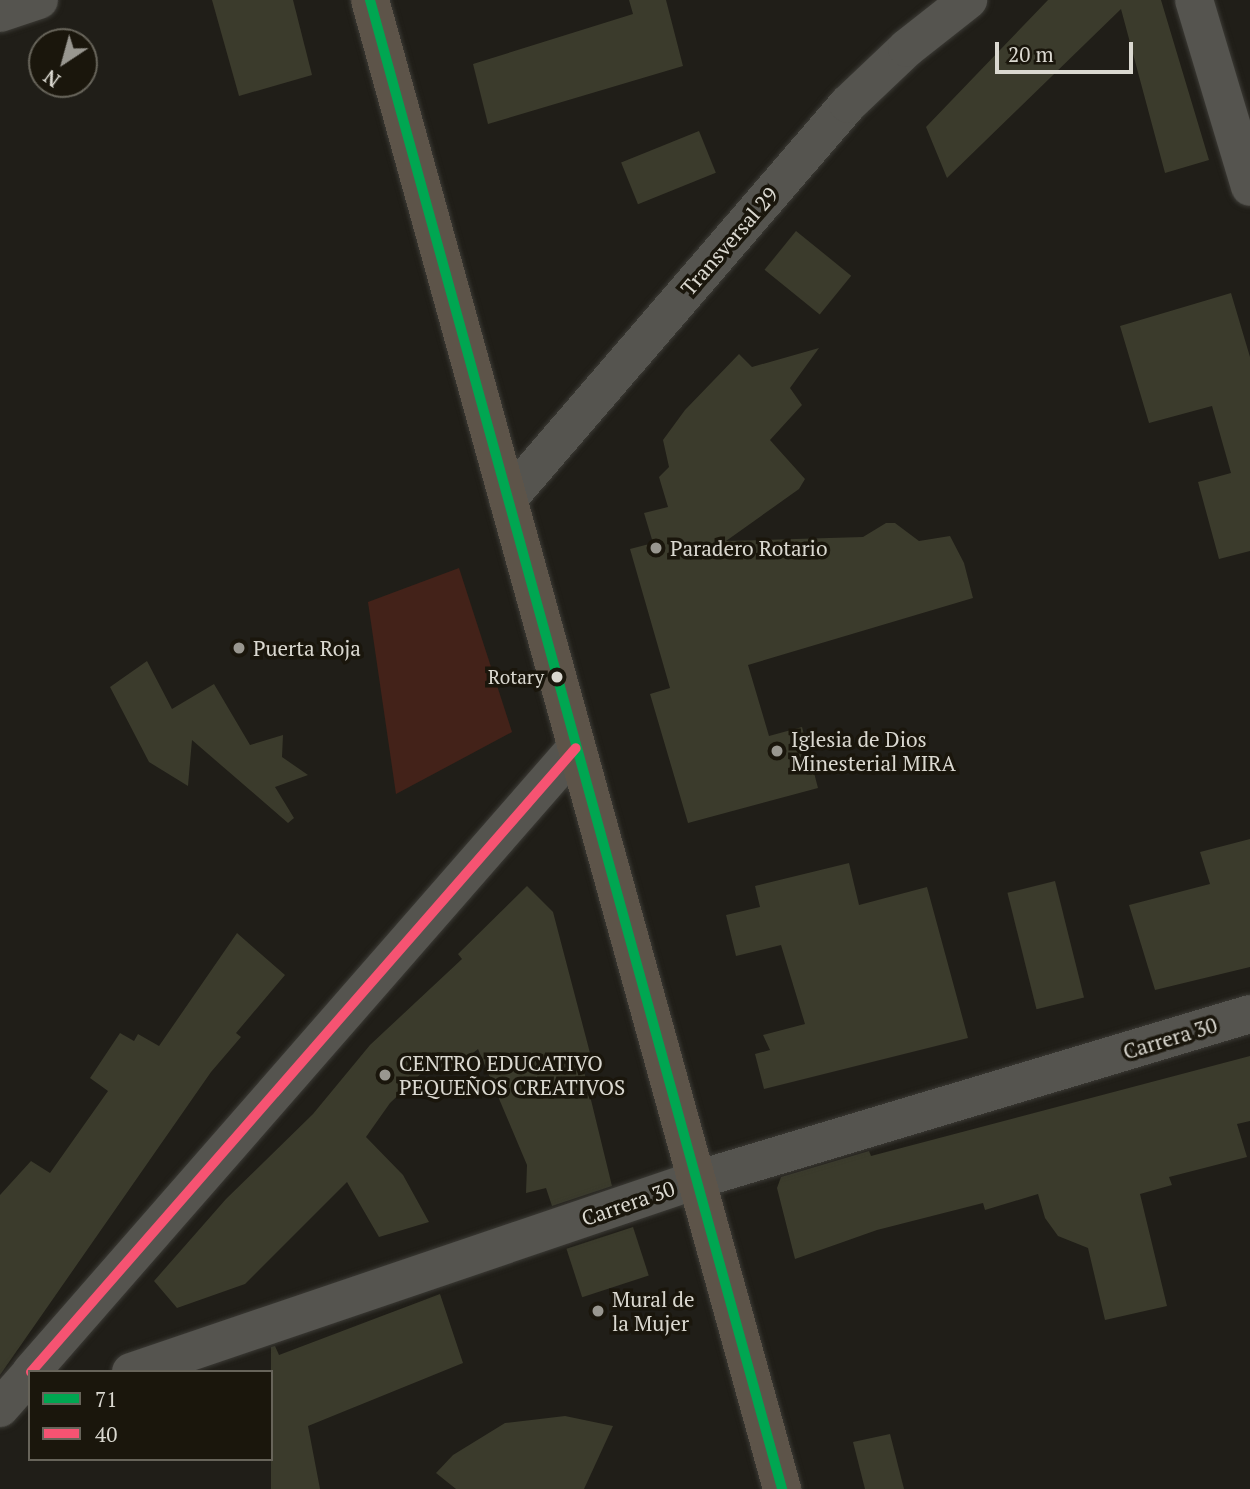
<!DOCTYPE html>
<html>
<head>
<meta charset="utf-8">
<style>
	body { margin:0 }
	#map { position:relative; width:1250px; height:1489px; overflow:hidden; background:#201e18; font-family:"PT Serif",serif }
	div>[style] { position:absolute }
	.green>* { inset:0; background:#432219 }
	.building>* { inset:0; background:#3b3b2c; transform-origin:0 0 }
	.roads { filter:drop-shadow(0 0 2px #3b3a35) drop-shadow(0 0 2px #3b3a35) }
	.street>* { height:38px; margin:-19px; padding:0 19px; transform-origin:19px; border-radius:19px; background:#55544f }
	.highway>* { height:38px; margin:-19px; padding:0 19px; transform-origin:19px; border-radius:19px; background:#5d5449 }
	.bus-1>* { height:10px; margin:-5px; padding:0 5px; transform-origin:5px; border-radius:5px; background:#00a651 }
	.bus-2>* { height:10px; margin:-5px; padding:0 5px; transform-origin:5px; border-radius:5px; background:#f65372 }
	.dots>* { width:19px; height:19px; translate:-50% -50%; box-sizing:border-box; border:4px solid #1a160c; border-radius:50% }
	span { translate:-50% -50%; white-space:nowrap; text-align:center; line-height:1.15; -webkit-text-stroke:7px #1a160c; paint-order:stroke }
	.bus-label { font-size:19px; color:#dad8d0 }
	.right { translate:-100% -50%; text-align:right }
	.street-label { font-size:21px; color:#dad8d0 }
	.poi-label { font-size:21px; color:#dad8d0 }
	.left { translate:0 -50%; text-align:left }
	.legend { position:absolute; left:28px; top:1370px; width:245px; height:91px; box-sizing:border-box; background:#1a160c; border:2px solid #67645a; margin:0; padding:9px 12px; list-style:none; font-size:21px; color:#dad8d0 }
	.legend li { display:flex; align-items:center; gap:14px; height:35px }
	.legend b { width:35px; border:2px solid #67645a }
	.north { position:absolute; left:28px; top:28px; width:70px; height:70px; box-sizing:border-box; background:#1a160c; border:2px solid #67645a; border-radius:50%; rotate:216deg; font-size:19px; font-weight:700; line-height:28px; text-align:center; color:#dad8d0 }
	.north::after { content:''; display:block; margin:auto; width:24px; height:32px; background:#999790; clip-path:polygon(50% 0,100% 100%,50% 72%,0 100%) }
	.scale { position:absolute; left:995px; top:42px; width:138px; height:32px; box-sizing:border-box; border:4px solid #dad8d0; border-top:0; padding-left:9px; font-size:21px; line-height:24px; white-space:nowrap; color:#dad8d0; -webkit-text-stroke:5px #1a160c; paint-order:stroke }
</style>
</head>
<body>
<div id="map">
	<div class="green">
		<i style="clip-path:polygon(459px 568px,512px 732px,396px 794px,368px 602px)"></i>
	</div>
	<div class="building">
		<i style="clip-path:polygon(212px 0,293px 0,312px 75px,239px 96px)"></i>
		<i style="clip-path:polygon(629px 0,666px 0,683px 66px,488px 124px,473px 64px,633px 14px)"></i>
		<i style="clip-path:polygon(1048px 0,1161px 0,1209px 160px,1165px 173px,1121px 9px,947px 178px,926px 127px)"></i>
		<i style="left:699px;top:131px;width:45px;height:84px;rotate:68deg"></i>
		<i style="left:796px;top:231px;width:71px;height:50px;rotate:39deg"></i>
		<i style="clip-path:polygon(1231px 293px,1250px 357px,1250px 551px,1219px 559px,1198px 482px,1231px 473px,1212px 406px,1149px 423px,1120px 326px)"></i>
		<i style="clip-path:polygon(819px 348px,790px 388px,802px 405px,770px 440px,805px 479px,799px 489px,726px 541px,863px 537px,886px 523px,895px 523px,919px 541px,950px 536px,964px 563px,973px 598px,748px 665px,769px 736px,802px 727px,818px 788px,688px 823px,650px 694px,670px 688px,630px 549px,653px 543px,644px 513px,668px 507px,659px 477px,669px 467px,663px 440px,685px 410px,739px 354px,752px 367px)"></i>
		<i style="clip-path:polygon(147px 661px,172px 709px,214px 684px,250px 745px,283px 735px,282px 757px,308px 775px,275px 787px,294px 818px,288px 823px,192px 740px,188px 786px,149px 762px,110px 687px)"></i>
		<i style="clip-path:polygon(1250px 839px,1250px 967px,1155px 990px,1129px 905px,1210px 884px,1200px 852px)"></i>
		<i style="clip-path:polygon(849px 863px,859px 905px,927px 887px,968px 1038px,764px 1089px,755px 1054px,770px 1050px,763px 1035px,805px 1024px,781px 945px,736px 956px,726px 915px,760px 907px,755px 886px)"></i>
		<i style="left:1055px;top:881px;width:120px;height:49px;rotate:76deg"></i>
		<i style="clip-path:polygon(527px 886px,553px 912px,590px 1053px,581px 1059px,612px 1186px,552px 1206px,546px 1188px,526px 1193px,527px 1165px,478px 1049px,447px 1074px,432px 1063px,390px 1103px,366px 1137px,403px 1175px,429px 1222px,379px 1237px,347px 1182px,245px 1284px,177px 1308px,154px 1281px,226px 1199px,313px 1114px,370px 1045px,462px 959px,458px 954px)"></i>
		<i style="clip-path:polygon(237px 933px,285px 975px,236px 1033px,241px 1037px,211px 1072px,0 1375px,0 1195px,31px 1161px,50px 1173px,108px 1091px,90px 1078px,120px 1033px,134px 1041px,138px 1034px,159px 1046px)"></i>
		<i style="clip-path:polygon(1250px 1056px,1250px 1121px,1237px 1124px,1247px 1157px,1169px 1177px,1172px 1185px,1140px 1194px,1167px 1306px,1105px 1320px,1088px 1248px,1058px 1236px,1045px 1218px,1038px 1194px,985px 1210px,983px 1203px,877px 1230px,795px 1259px,777px 1188px,781px 1177px,869px 1151px,871px 1156px)"></i>
		<i style="left:633px;top:1227px;width:51px;height:70px;rotate:72deg"></i>
		<i style="clip-path:polygon(440px 1294px,463px 1363px,308px 1426px,320px 1489px,271px 1489px,271px 1347px,275px 1346px,279px 1355px)"></i>
		<i style="clip-path:polygon(565px 1416px,613px 1426px,584px 1489px,456px 1489px,436px 1473px,453px 1455px,505px 1423px)"></i>
		<i style="clip-path:polygon(890px 1434px,904px 1489px,865px 1489px,853px 1442px)"></i>
	</div>
	<div class="roads">
		<div class="street">
			<i style="left:1194px;top:0;width:195px;rotate:73.3deg"></i>
			<i style="left:0;top:13px;width:41px;rotate:-18.4deg"></i>
			<i style="left:508px;top:499px;width:521px;rotate:-49.28deg"></i>
			<i style="left:848px;top:104px;width:81px;rotate:-43.5deg"></i>
			<i style="left:907px;top:48px;width:78px;rotate:-38.2deg"></i>
			<i style="left:31px;top:1372px;width:828px;rotate:-48.87deg"></i>
			<i style="left:131px;top:1372px;width:597px;rotate:-18.77deg"></i>
			<i style="left:696px;top:1180px;width:578px;rotate:-16.68deg"></i>
			<i style="left:0;top:1408px;width:45px;rotate:-48.6deg"></i>
		</div>
		<div class="highway">
			<i style="left:370px;top:0;width:1545px;rotate:74.53deg"></i>
		</div>
	</div>
	<div class="bus-1">
		<i style="left:370px;top:0;width:1545px;rotate:74.53deg"></i>
	</div>
	<div class="bus-2">
		<i style="left:31px;top:1372px;width:828px;rotate:-48.87deg"></i>
	</div>
	<div class="dots">
		<i style="left:656px;top:548px;background:#999790"></i>
		<i style="left:239px;top:648px;background:#999790"></i>
		<i style="left:557px;top:677px;background:#dad8d0"></i>
		<i style="left:777px;top:751px;background:#999790"></i>
		<i style="left:385px;top:1075px;background:#999790"></i>
		<i style="left:598px;top:1311px;background:#999790"></i>
	</div>
	<div class="bus-label">
		<span class="right" style="left:544px;top:677px">Rotary</span>
	</div>
	<div class="street-label">
		<span style="left:729px;top:241px;rotate:-49deg">Transversal 29</span>
		<span style="left:1170px;top:1038px;rotate:-17deg">Carrera 30</span>
		<span style="left:628px;top:1203px;rotate:-19deg">Carrera 30</span>
	</div>
	<div class="poi-label">
		<span class="left" style="left:670px;top:548px">Paradero Rotario</span>
		<span class="left" style="left:253px;top:648px">Puerta Roja</span>
		<span class="left" style="left:791px;top:751px">Iglesia de Dios<br>Minesterial MIRA</span>
		<span class="left" style="left:399px;top:1075px">CENTRO EDUCATIVO<br>PEQUEÑOS CREATIVOS</span>
		<span class="left" style="left:612px;top:1311px">Mural de<br>la Mujer</span>
	</div>
	<ul class="legend">
	<li><b style="height:9px;background:#00a651"></b>71</li>
	<li><b style="height:9px;background:#f65372"></b>40</li>
	</ul>
	<div class="north">N</div>
	<div class="scale">20 m</div>
</div>
</body>
</html>
